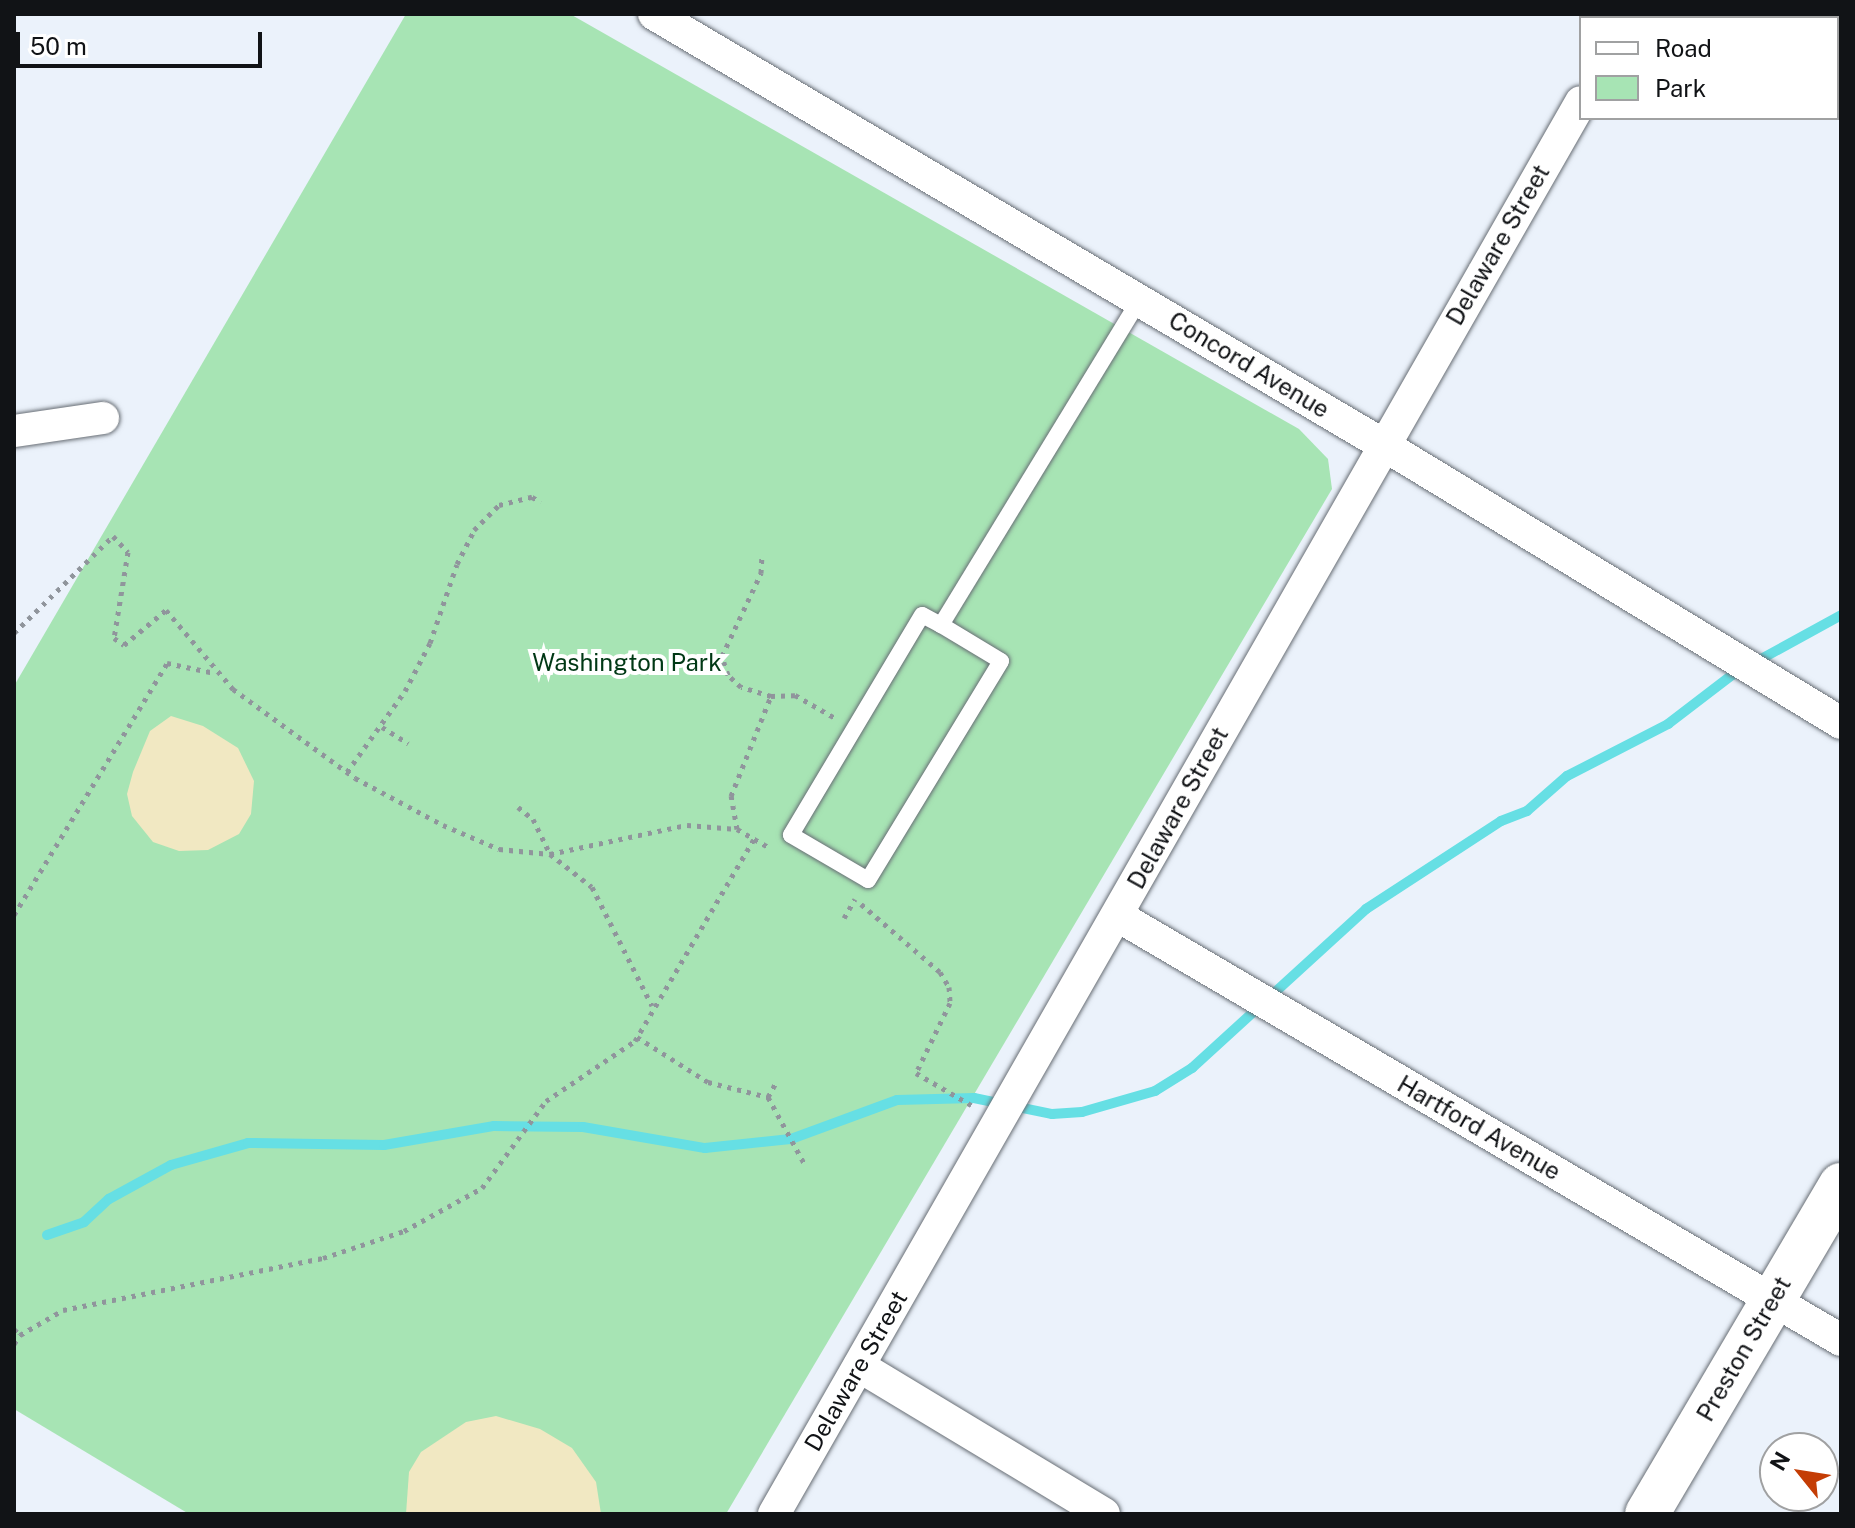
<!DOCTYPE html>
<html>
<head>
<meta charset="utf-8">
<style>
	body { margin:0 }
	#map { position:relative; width:1855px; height:1528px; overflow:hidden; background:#ebf2fb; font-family:"Public Sans",sans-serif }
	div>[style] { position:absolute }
	.green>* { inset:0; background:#a7e4b4 }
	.sand>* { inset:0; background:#f1e8c2 }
	.stream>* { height:10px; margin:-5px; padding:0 5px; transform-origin:5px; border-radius:5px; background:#66dfe4 }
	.path>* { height:5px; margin-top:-2.5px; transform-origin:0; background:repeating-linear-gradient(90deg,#90959c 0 4px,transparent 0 10px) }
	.roads { filter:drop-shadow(0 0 2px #686e75) drop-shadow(0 0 2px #686e75) }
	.lane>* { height:16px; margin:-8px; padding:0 8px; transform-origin:8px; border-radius:8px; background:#fff }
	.street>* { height:32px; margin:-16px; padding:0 16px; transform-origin:16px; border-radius:16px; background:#fff }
	.secondary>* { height:44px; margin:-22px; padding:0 22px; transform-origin:22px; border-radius:22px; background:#fff }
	span { translate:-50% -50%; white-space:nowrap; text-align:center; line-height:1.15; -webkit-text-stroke:8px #fff; paint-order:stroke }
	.street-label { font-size:24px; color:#111316 }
	.park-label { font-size:24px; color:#003815 }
	.frame { position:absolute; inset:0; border:16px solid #111316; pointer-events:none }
	.legend { position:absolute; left:1579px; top:16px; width:260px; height:104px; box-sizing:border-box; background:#fff; border:2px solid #a0a1a2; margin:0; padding:10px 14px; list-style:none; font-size:24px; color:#111316 }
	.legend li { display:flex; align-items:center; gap:16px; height:40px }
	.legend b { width:40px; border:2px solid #a0a1a2 }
	.north { position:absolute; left:1759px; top:1432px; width:80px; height:80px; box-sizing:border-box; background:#fff; border:2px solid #a0a1a2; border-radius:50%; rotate:300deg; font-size:22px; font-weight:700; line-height:32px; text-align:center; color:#111316 }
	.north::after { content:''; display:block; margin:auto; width:28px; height:36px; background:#c43d05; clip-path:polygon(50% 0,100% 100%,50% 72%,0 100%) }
	.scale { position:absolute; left:16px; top:32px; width:246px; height:36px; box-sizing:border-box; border:4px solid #111316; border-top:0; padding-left:10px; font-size:24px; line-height:28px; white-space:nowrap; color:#111316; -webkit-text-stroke:6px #fff; paint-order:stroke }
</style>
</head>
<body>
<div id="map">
	<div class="green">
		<i style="clip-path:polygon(406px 14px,570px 14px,1299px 429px,1328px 459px,1332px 489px,726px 1514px,189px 1514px,14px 1409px,14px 686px)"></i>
	</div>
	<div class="sand">
		<i style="clip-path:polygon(171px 716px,203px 726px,238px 748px,254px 781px,251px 814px,239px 834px,208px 850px,179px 851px,153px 842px,132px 816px,127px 794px,133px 772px,150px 731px)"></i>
		<i style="clip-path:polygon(496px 1416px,540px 1429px,572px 1448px,596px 1482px,601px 1514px,406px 1514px,409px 1472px,421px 1452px,466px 1422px)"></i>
	</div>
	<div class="stream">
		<i style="left:47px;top:1235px;width:39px;rotate:-19deg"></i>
		<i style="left:84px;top:1222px;width:34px;rotate:-43deg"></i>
		<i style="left:109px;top:1199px;width:71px;rotate:-28.7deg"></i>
		<i style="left:171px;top:1165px;width:80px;rotate:-15.9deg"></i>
		<i style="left:248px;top:1143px;width:136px;rotate:0.8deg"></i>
		<i style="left:384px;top:1145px;width:112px;rotate:-9.8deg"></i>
		<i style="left:494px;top:1126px;width:89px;rotate:0.6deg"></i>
		<i style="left:583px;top:1127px;width:124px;rotate:9.8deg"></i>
		<i style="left:705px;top:1148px;width:86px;rotate:-6deg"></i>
		<i style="left:791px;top:1139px;width:113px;rotate:-20.2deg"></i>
		<i style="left:897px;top:1100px;width:77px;rotate:-1.5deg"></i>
		<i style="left:974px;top:1098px;width:80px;rotate:11.6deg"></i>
		<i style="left:1052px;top:1114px;width:30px;rotate:-4deg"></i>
		<i style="left:1082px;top:1112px;width:76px;rotate:-16deg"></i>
		<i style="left:1155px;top:1091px;width:44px;rotate:-31.9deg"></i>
		<i style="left:1192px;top:1068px;width:236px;rotate:-42.4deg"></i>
		<i style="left:1366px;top:909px;width:161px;rotate:-33.1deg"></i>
		<i style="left:1501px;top:821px;width:28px;rotate:-21deg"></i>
		<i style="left:1527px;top:811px;width:53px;rotate:-41.2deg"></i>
		<i style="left:1567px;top:776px;width:114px;rotate:-27.2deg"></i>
		<i style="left:1668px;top:724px;width:81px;rotate:-37.4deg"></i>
		<i style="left:1732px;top:675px;width:124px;rotate:-28.8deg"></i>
	</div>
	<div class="path">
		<i style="left:14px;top:633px;width:139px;rotate:-44.4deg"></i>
		<i style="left:113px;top:536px;width:22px;rotate:47deg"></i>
		<i style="left:128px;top:552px;width:87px;rotate:99.2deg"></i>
		<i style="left:114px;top:638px;width:12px;rotate:35deg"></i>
		<i style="left:124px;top:645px;width:55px;rotate:-39.8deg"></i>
		<i style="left:166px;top:610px;width:104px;rotate:49.7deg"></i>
		<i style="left:233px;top:689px;width:151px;rotate:36.1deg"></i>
		<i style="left:355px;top:778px;width:100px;rotate:28.1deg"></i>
		<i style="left:443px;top:825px;width:61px;rotate:23.2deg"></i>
		<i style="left:499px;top:849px;width:51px;rotate:5.6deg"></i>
		<i style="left:550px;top:854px;width:140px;rotate:-12deg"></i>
		<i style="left:687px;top:825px;width:50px;rotate:4.6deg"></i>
		<i style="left:737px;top:829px;width:39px;rotate:30deg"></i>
		<i style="left:771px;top:696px;width:24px;rotate:-2deg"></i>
		<i style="left:795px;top:695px;width:46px;rotate:29.9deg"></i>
		<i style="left:382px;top:727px;width:31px;rotate:32deg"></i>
		<i style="left:347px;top:772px;width:100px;rotate:-54.4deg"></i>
		<i style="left:405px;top:691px;width:54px;rotate:-62.5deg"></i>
		<i style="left:430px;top:643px;width:83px;rotate:-71.1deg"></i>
		<i style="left:457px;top:564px;width:38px;rotate:-63deg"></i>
		<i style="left:474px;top:530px;width:35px;rotate:-45deg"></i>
		<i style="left:499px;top:505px;width:34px;rotate:-14deg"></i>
		<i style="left:532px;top:497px;width:10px;rotate:29deg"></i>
		<i style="left:518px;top:807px;width:19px;rotate:39deg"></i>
		<i style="left:533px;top:819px;width:39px;rotate:64deg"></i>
		<i style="left:550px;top:854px;width:53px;rotate:38.2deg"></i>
		<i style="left:592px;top:887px;width:133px;rotate:63.2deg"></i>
		<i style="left:737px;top:829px;width:34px;rotate:-100deg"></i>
		<i style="left:731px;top:796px;width:108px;rotate:-68.2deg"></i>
		<i style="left:771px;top:696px;width:31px;rotate:-163deg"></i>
		<i style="left:741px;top:687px;width:18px;rotate:-137deg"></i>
		<i style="left:728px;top:675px;width:20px;rotate:-108deg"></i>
		<i style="left:722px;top:656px;width:92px;rotate:-64.8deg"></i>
		<i style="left:761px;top:573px;width:17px;rotate:-87deg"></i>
		<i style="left:861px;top:904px;width:104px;rotate:40.7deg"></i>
		<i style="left:940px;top:972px;width:17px;rotate:59deg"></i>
		<i style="left:949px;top:987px;width:16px;rotate:86deg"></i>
		<i style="left:950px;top:1003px;width:78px;rotate:115.9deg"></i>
		<i style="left:916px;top:1073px;width:64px;rotate:30.2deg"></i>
		<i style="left:14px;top:915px;width:295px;rotate:-58.7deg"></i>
		<i style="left:167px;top:663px;width:49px;rotate:11.8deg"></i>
		<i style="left:844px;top:918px;width:22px;rotate:-60deg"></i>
		<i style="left:637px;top:1037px;width:84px;rotate:32.4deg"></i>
		<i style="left:708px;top:1082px;width:62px;rotate:14deg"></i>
		<i style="left:768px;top:1097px;width:75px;rotate:61.4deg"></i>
		<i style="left:768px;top:1097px;width:18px;rotate:-61deg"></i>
		<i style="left:14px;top:1329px;width:8px;rotate:45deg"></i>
		<i style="left:14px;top:1344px;width:11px;rotate:-56deg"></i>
		<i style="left:20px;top:1335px;width:50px;rotate:-30.2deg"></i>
		<i style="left:63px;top:1310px;width:265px;rotate:-11.3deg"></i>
		<i style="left:323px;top:1258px;width:85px;rotate:-18.4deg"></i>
		<i style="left:404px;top:1231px;width:89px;rotate:-28.9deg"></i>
		<i style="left:482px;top:1188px;width:108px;rotate:-53.7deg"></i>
		<i style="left:546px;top:1101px;width:107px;rotate:-34deg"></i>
		<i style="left:635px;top:1041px;width:234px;rotate:-59.5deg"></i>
	</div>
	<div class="roads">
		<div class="lane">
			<i style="left:941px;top:625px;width:21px;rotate:-152deg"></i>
			<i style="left:922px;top:615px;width:256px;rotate:120.8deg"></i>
			<i style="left:791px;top:835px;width:89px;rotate:30.3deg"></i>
			<i style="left:868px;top:880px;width:256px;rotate:-58.7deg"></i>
			<i style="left:1001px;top:661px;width:70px;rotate:-149deg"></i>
			<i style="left:941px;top:625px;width:381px;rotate:-58.6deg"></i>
		</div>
		<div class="street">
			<i style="left:654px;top:14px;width:846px;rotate:30.57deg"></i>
			<i style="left:1382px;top:444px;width:537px;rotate:31.29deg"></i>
			<i style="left:1749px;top:14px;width:8px;rotate:30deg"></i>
			<i style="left:1630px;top:18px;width:4px;rotate:-63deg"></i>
			<i style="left:1837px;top:65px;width:5px;rotate:37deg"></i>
			<i style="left:14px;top:431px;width:90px;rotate:-8.3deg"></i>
			<i style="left:1118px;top:916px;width:838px;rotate:30.39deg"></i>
			<i style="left:859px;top:1366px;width:286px;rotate:31.1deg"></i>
			<i style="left:774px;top:1514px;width:1626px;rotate:-60.25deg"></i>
		</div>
		<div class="secondary">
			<i style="left:1647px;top:1514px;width:382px;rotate:-59.5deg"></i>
		</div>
	</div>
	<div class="street-label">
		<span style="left:1498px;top:245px;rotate:-60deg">Delaware Street</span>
		<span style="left:1249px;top:365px;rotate:31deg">Concord Avenue</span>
		<span style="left:1178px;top:808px;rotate:-61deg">Delaware Street</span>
		<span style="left:1479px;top:1128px;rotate:30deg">Hartford Avenue</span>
		<span style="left:1744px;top:1349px;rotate:-60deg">Preston Street</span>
		<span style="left:856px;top:1371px;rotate:-60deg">Delaware Street</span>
	</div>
	<div class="park-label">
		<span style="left:627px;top:663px">Washington Park</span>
	</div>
	<div class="frame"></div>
	<ul class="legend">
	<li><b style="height:10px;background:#fff"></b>Road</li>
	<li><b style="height:22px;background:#a7e4b4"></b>Park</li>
	</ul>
	<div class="north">N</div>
	<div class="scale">50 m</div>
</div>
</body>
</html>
